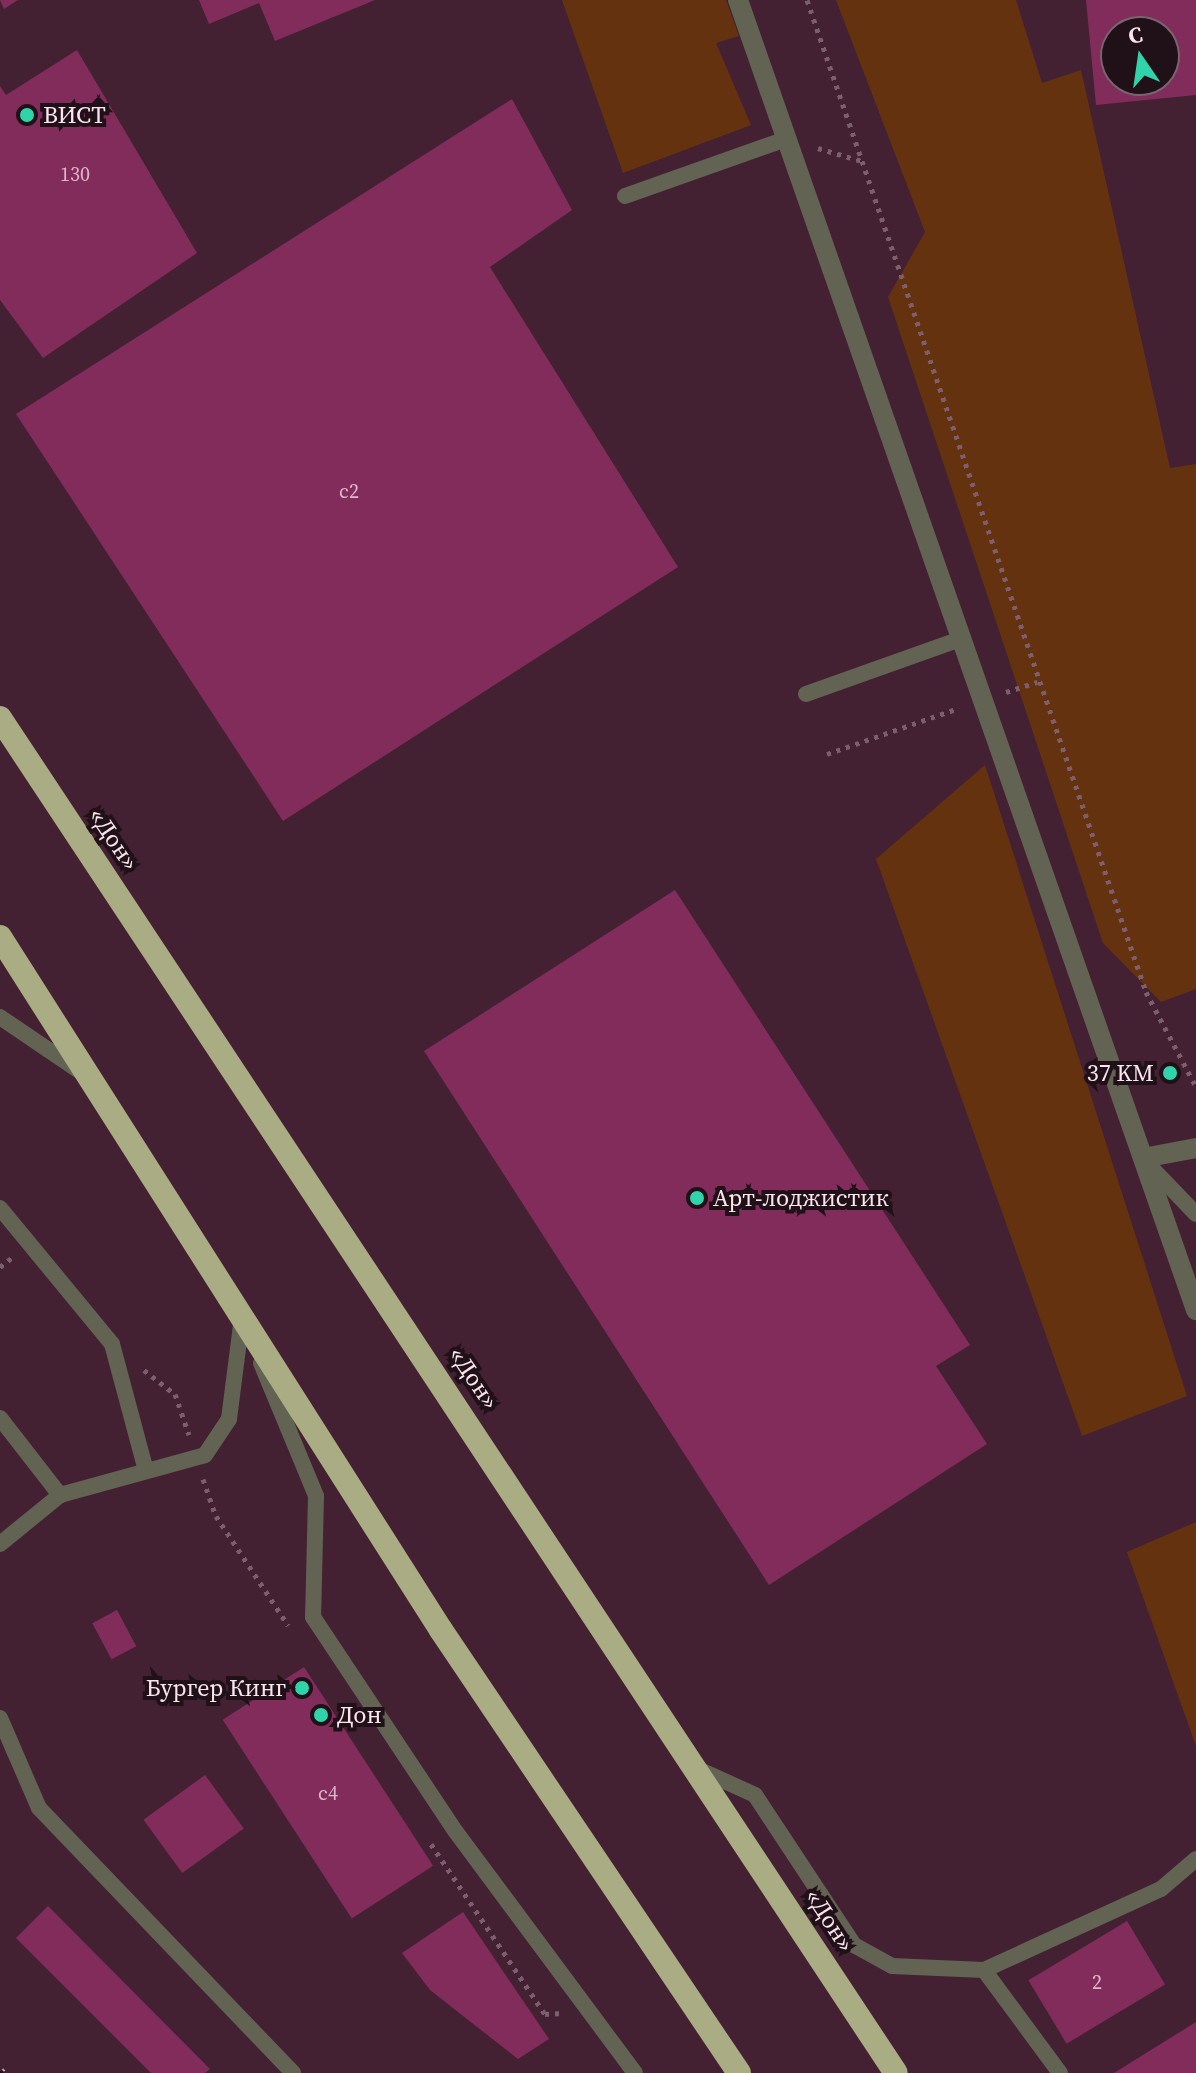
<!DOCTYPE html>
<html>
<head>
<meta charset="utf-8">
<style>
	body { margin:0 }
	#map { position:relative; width:1196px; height:2073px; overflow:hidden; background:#432132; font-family:"Source Serif 4",serif }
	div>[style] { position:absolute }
	.green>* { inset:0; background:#653210 }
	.building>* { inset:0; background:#822c5b; transform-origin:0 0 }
	.path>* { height:5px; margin-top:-2.5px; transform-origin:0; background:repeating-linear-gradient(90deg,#7d5e6d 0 4px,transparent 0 10px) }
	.lane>* { height:16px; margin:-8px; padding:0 8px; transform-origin:8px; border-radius:8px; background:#626353 }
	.street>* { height:20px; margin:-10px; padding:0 10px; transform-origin:10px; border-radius:10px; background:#626353 }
	.highway>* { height:24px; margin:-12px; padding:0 12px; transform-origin:12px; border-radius:12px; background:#aaac83 }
	.rail>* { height:9px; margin-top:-4.5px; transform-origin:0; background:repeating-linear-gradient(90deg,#201118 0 18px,#bfa4b1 0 36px); box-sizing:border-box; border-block:2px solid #bfa4b1 }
	.dots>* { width:22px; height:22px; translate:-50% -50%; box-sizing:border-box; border:4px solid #201118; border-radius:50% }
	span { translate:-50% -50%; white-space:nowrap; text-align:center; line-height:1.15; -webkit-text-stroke:8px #201118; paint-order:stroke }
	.number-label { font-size:20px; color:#ddb6c9 }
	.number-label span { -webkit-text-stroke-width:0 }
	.poi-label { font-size:24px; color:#fbe4ee }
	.left { translate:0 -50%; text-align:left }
	.right { translate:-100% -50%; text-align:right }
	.street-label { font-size:24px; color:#fbe4ee }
	.north { position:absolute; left:1100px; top:16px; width:80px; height:80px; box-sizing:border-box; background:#201118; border:2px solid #78656e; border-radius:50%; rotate:347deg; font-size:22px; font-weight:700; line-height:32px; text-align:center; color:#fbe4ee }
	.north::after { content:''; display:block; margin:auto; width:28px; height:36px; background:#2fd4aa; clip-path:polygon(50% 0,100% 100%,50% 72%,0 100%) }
</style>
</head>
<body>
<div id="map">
	<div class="green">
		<i style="clip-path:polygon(562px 0,726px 0,739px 36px,716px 43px,751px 125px,623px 173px)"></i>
		<i style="clip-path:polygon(836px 0,1016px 0,1042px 83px,1081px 70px,1170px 468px,1196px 464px,1196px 989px,1161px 1002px,1103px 943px,888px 297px,925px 232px)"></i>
		<i style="clip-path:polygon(985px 765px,1187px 1396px,1082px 1436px,876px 859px)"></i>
		<i style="clip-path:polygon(1196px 1522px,1196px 1746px,1127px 1552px)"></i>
	</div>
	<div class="building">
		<i style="clip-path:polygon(0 0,18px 0,4px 9px)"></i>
		<i style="clip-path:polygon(199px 0,375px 0,275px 41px,259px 3px,209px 24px)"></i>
		<i style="clip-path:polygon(evenodd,1086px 0,1196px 0,1196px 95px,1096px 105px,1086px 0,1116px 32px,1164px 32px,1164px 80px,1116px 80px,1116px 32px)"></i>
		<i style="clip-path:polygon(77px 50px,197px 253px,43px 358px,0 300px,0 86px,6px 95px)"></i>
		<i style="clip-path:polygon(512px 99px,572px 210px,490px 267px,678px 567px,283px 821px,16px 414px)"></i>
		<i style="clip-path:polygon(675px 890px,970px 1345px,936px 1366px,987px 1444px,769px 1585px,424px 1051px)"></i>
		<i style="left:117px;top:1610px;width:41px;height:28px;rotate:62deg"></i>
		<i style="left:304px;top:1667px;width:237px;height:97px;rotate:57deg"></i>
		<i style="left:205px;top:1775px;width:66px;height:76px;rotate:54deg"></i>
		<i style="clip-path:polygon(48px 1906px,210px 2069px,205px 2073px,151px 2073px,16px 1938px)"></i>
		<i style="clip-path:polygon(463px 1912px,549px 2039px,518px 2059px,430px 1990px,402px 1953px)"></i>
		<i style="left:1127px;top:1921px;width:74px;height:115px;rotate:59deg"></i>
		<i style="clip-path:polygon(1196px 2022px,1196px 2073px,1114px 2073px)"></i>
	</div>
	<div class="path">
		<i style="left:807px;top:0;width:1048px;rotate:71.13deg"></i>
		<i style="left:1146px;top:992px;width:107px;rotate:62.2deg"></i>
		<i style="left:818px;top:148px;width:46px;rotate:16.5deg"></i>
		<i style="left:1006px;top:692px;width:33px;rotate:-18deg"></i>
		<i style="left:827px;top:754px;width:140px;rotate:-19.2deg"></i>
		<i style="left:0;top:1267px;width:16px;rotate:-38deg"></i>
		<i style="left:144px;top:1370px;width:39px;rotate:38deg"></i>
		<i style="left:175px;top:1394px;width:43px;rotate:71.1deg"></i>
		<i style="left:203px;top:1479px;width:39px;rotate:71deg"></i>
		<i style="left:216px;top:1516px;width:131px;rotate:56.6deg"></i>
		<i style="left:431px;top:1844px;width:205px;rotate:56.2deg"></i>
		<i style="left:545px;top:2014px;width:18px;rotate:-3deg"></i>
	</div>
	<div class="lane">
		<i style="left:625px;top:196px;width:171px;rotate:-19.5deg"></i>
		<i style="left:806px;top:694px;width:161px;rotate:-19.6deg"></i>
		<i style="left:0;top:1017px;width:98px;rotate:34.2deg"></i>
		<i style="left:1146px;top:1162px;width:72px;rotate:46.1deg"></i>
		<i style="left:0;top:1208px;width:176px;rotate:50.5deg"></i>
		<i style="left:112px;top:1344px;width:131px;rotate:75deg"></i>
		<i style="left:261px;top:1363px;width:144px;rotate:67.5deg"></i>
		<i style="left:316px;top:1496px;width:121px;rotate:91.4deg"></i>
		<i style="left:313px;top:1617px;width:258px;rotate:56.4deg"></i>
		<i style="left:456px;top:1832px;width:300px;rotate:53.4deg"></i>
		<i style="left:0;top:1418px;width:98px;rotate:52.1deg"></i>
		<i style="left:0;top:1544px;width:77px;rotate:-39.2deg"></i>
		<i style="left:60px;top:1495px;width:150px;rotate:-15.4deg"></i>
		<i style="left:205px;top:1455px;width:43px;rotate:-56.3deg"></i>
		<i style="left:229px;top:1419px;width:103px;rotate:-82.7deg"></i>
		<i style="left:0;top:1718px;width:98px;rotate:66.6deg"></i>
		<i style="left:39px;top:1808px;width:367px;rotate:46.2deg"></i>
		<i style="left:700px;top:1770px;width:60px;rotate:24.4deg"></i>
		<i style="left:755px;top:1795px;width:180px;rotate:56.6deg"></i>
		<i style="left:854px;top:1945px;width:43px;rotate:28.9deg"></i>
		<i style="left:892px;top:1966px;width:92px;rotate:2.5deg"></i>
		<i style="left:984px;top:1970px;width:128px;rotate:53.6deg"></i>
		<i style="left:984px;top:1970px;width:195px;rotate:-24.6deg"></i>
		<i style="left:1161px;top:1889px;width:46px;rotate:-40.6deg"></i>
	</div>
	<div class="street">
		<i style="left:738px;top:0;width:1388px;rotate:70.73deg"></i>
		<i style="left:1143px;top:1158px;width:54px;rotate:-10.7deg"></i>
	</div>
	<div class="highway">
		<i style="left:0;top:718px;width:1624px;rotate:56.53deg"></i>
		<i style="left:0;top:937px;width:821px;rotate:57.53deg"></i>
		<i style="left:441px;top:1630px;width:534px;rotate:56.07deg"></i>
	</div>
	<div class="rail">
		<i style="left:0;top:2071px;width:3px;rotate:45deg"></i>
	</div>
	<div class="dots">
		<i style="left:27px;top:115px;background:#2fd4aa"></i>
		<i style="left:1170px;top:1073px;background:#2fd4aa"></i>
		<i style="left:697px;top:1198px;background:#2fd4aa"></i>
		<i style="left:302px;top:1688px;background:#2fd4aa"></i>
		<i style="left:321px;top:1715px;background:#2fd4aa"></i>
	</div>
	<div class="number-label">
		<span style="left:75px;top:174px">130</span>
		<span style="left:349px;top:491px">с2</span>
		<span style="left:328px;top:1793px">с4</span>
		<span style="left:1097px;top:1982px">2</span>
	</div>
	<div class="poi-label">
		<span class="left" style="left:43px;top:115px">ВИСТ</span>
		<span class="right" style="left:1154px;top:1073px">37 KM</span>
		<span class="left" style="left:713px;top:1198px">Арт-лоджистик</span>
		<span class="right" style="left:286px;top:1688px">Бургер Кинг</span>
		<span class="left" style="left:337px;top:1715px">Дон</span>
	</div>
	<div class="street-label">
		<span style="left:114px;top:839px;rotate:56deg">«Дон»</span>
		<span style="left:474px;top:1378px;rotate:56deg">«Дон»</span>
		<span style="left:830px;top:1920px;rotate:57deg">«Дон»</span>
	</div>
	<div class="north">С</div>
</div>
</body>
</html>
